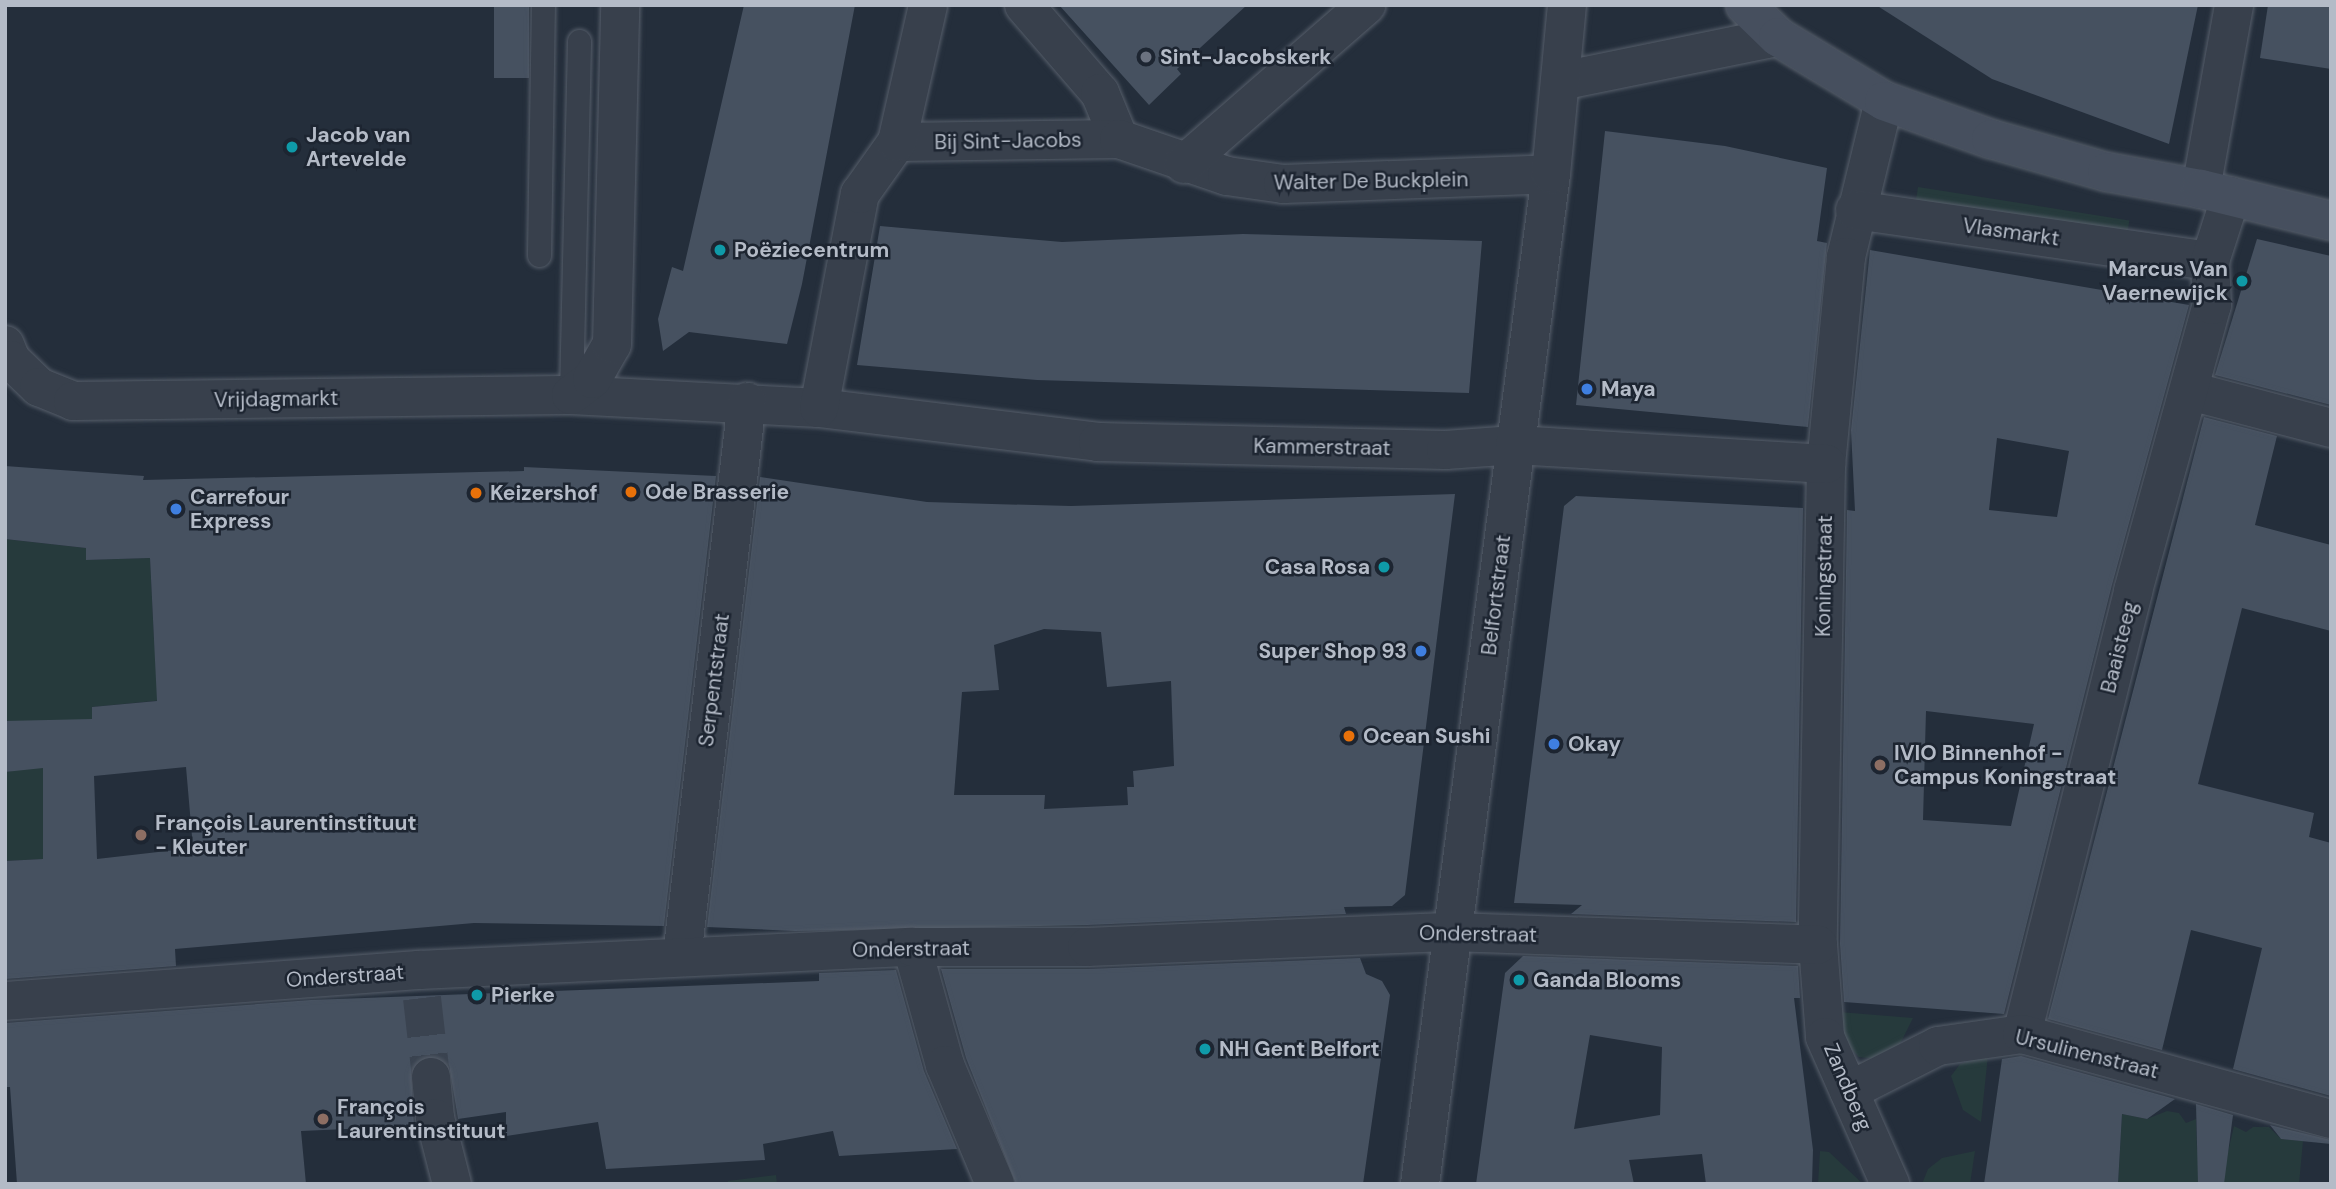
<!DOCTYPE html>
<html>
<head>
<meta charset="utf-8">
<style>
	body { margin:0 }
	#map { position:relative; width:2336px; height:1189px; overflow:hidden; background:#242e3b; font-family:"DM Sans",sans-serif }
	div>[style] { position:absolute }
	.green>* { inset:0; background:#263a3c; transform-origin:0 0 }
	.building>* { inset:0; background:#465160; transform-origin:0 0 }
	.street-tunnel>* { height:38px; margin-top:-19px; transform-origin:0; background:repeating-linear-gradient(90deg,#3a4350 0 38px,transparent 0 57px) }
	.roads { filter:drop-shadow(0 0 2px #565e6a) drop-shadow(0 0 2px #565e6a) }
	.lane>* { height:23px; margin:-11.5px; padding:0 11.5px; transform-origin:11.5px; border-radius:11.5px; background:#38404c }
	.street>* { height:38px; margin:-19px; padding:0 19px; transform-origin:19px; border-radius:19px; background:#38404c }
	.secondary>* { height:38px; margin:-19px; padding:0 19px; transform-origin:19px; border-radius:19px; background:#464f5e }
	.dots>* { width:19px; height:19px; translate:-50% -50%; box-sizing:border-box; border:4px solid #1d2531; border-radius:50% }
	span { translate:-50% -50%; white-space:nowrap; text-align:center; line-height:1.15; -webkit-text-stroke:5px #1d2531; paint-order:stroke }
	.poi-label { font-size:21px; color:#b4bbc7; font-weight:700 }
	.left { translate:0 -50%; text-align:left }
	.right { translate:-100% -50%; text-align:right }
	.street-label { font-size:21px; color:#b4bbc7 }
	.frame { position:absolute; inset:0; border:7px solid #b4bbc7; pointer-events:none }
</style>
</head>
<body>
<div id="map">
	<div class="green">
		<i style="left:1918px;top:187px;width:214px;height:18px;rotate:9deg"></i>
		<i style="clip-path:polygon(5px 539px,86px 548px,87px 560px,150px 558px,154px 640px,215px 695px,92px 707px,92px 719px,43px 763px,43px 859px,5px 861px,5px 772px,12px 771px,5px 699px)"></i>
		<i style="clip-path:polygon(1839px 1012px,1913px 1018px,1896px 1052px,1877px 1059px,1859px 1057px,1845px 1043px)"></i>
		<i style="clip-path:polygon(1988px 1055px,1981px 1122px,1963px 1110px,1951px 1076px,1960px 1064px)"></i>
		<i style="clip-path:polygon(2167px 1111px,2179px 1113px,2186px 1123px,2196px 1119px,2197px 1151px,2228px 1152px,2234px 1126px,2246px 1132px,2253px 1127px,2269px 1127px,2281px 1139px,2303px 1141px,2299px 1184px,2118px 1184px,2122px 1114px,2147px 1119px)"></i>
		<i style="clip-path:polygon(1820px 1151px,1829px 1152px,1863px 1184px,1818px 1184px)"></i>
		<i style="clip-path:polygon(1975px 1151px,1970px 1184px,1922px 1184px,1928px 1169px,1942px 1158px)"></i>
		<i style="clip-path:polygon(776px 1175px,777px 1184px,728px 1184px,728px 1181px)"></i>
	</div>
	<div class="building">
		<i style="left:494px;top:5px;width:35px;height:73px"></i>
		<i style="clip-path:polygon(744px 5px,855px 5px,802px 284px,787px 344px,689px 332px,663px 351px,658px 319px,672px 267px,683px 271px)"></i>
		<i style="clip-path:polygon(1059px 5px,1247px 5px,1177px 69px,1181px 74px,1149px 105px)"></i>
		<i style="clip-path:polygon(1876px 5px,2198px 5px,2169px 144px,1992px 79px)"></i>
		<i style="clip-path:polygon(2268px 5px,2331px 5px,2331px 69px,2260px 58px)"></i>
		<i style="clip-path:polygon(1605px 131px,1725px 146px,1827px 168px,1817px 241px,1827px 243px,1808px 427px,1576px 405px)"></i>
		<i style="clip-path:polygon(880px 226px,1062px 242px,1243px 234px,1482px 241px,1469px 393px,1037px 380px,857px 365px)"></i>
		<i style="clip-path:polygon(2257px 239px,2331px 256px,2331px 405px,2215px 375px)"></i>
		<i style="clip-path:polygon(evenodd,1870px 250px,2189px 305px,2112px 585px,2004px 1014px,1844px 1002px,1840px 944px,1847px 510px,1855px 511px,1851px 430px,1870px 250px,1997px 438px,2069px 451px,2057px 517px,1989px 510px,1997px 438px,1870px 250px,1926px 711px,2034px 724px,2011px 826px,1923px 820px,1926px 711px)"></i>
		<i style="clip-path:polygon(2204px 417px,2277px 436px,2255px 525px,2331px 545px,2331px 631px,2242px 608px,2198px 784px,2314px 813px,2309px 837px,2331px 843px,2331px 1096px,2233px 1069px,2262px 948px,2191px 930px,2162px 1050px,2048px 1019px)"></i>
		<i style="clip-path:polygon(evenodd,5px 466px,144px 476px,143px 480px,524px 471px,524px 467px,716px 476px,664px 926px,474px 923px,175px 949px,176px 966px,5px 979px,5px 861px,43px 859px,43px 768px,5px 772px,5px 721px,92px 719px,92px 707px,157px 701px,150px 558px,86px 560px,86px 548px,5px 539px,5px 466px,186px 767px,193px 848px,97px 859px,94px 776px,186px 767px)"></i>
		<i style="clip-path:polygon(evenodd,760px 477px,927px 502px,992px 504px,1071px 506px,1455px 494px,1405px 895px,1392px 906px,1344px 907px,1346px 914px,1087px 925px,795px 931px,707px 927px,760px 477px,1044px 629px,1101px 632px,1107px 687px,1171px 681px,1174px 766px,1133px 771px,1134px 787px,1127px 787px,1128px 805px,1044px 809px,1045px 795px,954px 795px,962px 692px,999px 690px,994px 645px,1044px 629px)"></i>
		<i style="clip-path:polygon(1576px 496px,1803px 508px,1796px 922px,1571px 914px,1582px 905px,1514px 903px,1564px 506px)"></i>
		<i style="clip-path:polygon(evenodd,1523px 956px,1798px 966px,1800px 998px,1794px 998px,1813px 1150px,1812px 1184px,1706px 1184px,1702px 1154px,1629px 1160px,1634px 1184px,1476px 1184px,1505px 973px,1523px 956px,1590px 1035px,1662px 1047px,1660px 1115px,1574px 1129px,1590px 1035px)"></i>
		<i style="clip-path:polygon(1360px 958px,1366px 974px,1382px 981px,1390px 995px,1363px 1184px,1016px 1184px,966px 1058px,941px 969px,1088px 969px)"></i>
		<i style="clip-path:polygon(896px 970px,924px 1071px,957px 1149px,839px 1156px,833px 1131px,763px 1144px,765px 1160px,606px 1169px,598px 1122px,506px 1136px,506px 1112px,458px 1119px,449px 1065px,430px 1055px,411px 1069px,414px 1126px,301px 1131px,306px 1184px,17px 1184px,10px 1087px,5px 1087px,5px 1023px,311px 1000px,819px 981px,819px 973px)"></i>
		<i style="clip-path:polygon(2021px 1056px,2175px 1099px,2147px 1119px,2122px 1114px,2118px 1184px,1984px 1184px,2002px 1059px)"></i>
		<i style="clip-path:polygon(2196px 1104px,2233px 1115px,2224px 1184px,2198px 1184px)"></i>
		<i style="clip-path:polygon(2270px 1125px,2331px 1140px,2331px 1144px,2281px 1139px)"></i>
	</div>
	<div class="street-tunnel">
		<i style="left:422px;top:998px;width:80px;rotate:83.5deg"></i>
	</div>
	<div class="roads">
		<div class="lane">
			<i style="left:539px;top:255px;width:250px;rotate:-89.1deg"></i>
			<i style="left:571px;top:395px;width:354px;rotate:-88.7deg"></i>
		</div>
		<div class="street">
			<i style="left:1024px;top:5px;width:116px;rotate:49.2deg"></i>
			<i style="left:1100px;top:93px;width:50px;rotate:67.6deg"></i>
			<i style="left:1561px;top:81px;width:221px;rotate:-11.5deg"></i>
			<i style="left:1884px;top:101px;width:161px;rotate:103.7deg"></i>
			<i style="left:1846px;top:257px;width:208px;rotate:95.5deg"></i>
			<i style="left:1826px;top:464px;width:481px;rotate:91deg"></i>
			<i style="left:1818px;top:945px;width:92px;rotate:85.6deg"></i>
			<i style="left:1825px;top:1037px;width:161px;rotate:66.1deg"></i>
			<i style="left:897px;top:142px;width:222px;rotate:-0.8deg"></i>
			<i style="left:1119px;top:139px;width:114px;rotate:18.9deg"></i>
			<i style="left:1227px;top:176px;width:57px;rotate:8.1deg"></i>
			<i style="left:1283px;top:184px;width:268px;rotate:-2.1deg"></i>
			<i style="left:1184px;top:164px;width:242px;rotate:-41.1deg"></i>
			<i style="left:2201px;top:189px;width:187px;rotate:-79.8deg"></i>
			<i style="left:1855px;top:210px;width:359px;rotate:8.2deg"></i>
			<i style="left:5px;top:345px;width:16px;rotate:68deg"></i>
			<i style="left:11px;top:360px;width:39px;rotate:44deg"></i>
			<i style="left:39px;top:387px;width:37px;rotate:22deg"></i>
			<i style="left:73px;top:401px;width:498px;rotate:-0.7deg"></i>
			<i style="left:571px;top:395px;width:248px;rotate:3deg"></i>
			<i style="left:819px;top:408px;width:281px;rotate:6.9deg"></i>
			<i style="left:1098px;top:442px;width:348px;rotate:1.3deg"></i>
			<i style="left:1446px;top:450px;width:69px;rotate:-4.1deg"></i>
			<i style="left:1515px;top:445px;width:312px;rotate:3.5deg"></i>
			<i style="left:2190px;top:391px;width:146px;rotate:14.7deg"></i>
			<i style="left:571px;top:395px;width:26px;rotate:-37deg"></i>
			<i style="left:592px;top:379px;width:40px;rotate:-60.3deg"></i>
			<i style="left:612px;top:344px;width:339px;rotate:-88.6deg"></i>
			<i style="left:819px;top:408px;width:218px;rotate:-79.2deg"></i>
			<i style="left:860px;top:194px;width:64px;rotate:-54.6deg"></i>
			<i style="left:897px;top:142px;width:140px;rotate:-77.2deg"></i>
			<i style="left:912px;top:947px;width:123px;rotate:74.4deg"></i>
			<i style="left:945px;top:1065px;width:129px;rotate:67.2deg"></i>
			<i style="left:682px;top:957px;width:559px;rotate:-83.32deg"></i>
			<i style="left:5px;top:1001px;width:415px;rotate:-4.3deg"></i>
			<i style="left:419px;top:970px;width:494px;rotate:-2.7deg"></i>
			<i style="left:912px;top:947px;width:175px"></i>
			<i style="left:1087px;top:947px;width:365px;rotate:-2.4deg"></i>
			<i style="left:1452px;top:932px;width:366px;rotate:2deg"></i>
			<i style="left:2022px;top:1034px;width:457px;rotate:-75.9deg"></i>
			<i style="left:2133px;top:591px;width:297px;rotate:-74.6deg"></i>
			<i style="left:2212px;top:305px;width:44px;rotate:-92.6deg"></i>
			<i style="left:2210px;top:261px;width:68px;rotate:-72.1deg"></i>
			<i style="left:431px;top:1077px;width:41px;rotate:84.4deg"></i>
			<i style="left:435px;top:1118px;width:68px;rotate:75.6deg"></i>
			<i style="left:1849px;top:1091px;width:100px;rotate:-26.8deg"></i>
			<i style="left:1938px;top:1046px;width:85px;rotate:-8.1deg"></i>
			<i style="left:2022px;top:1034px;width:320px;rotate:15.4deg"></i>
			<i style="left:1420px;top:1184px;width:1018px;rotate:-82.61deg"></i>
			<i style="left:1551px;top:174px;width:170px;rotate:-84.6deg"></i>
		</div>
		<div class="secondary">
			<i style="left:1745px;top:5px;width:46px;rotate:44.1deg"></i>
			<i style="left:1778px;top:37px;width:124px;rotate:31.1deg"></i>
			<i style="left:1884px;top:101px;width:114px;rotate:19.6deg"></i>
			<i style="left:1991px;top:139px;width:121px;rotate:15.9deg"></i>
			<i style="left:2107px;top:172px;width:96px;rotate:10.3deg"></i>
			<i style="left:2201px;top:189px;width:134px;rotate:13.8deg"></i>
		</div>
	</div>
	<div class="dots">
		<i style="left:1146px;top:57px;background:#6b7280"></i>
		<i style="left:292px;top:147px;background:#0f9aa8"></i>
		<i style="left:720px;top:250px;background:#0f9aa8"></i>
		<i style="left:2242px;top:281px;background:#0f9aa8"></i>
		<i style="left:1587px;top:389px;background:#3f7fe0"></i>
		<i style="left:631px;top:492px;background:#e8710a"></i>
		<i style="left:476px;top:493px;background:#e8710a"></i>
		<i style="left:176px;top:509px;background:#3f7fe0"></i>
		<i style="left:1384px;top:567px;background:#0f9aa8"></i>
		<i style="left:1421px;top:651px;background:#3f7fe0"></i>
		<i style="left:1349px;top:736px;background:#e8710a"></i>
		<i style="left:1554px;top:744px;background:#3f7fe0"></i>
		<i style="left:1880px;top:765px;background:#8d6e63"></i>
		<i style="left:141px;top:835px;background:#8d6e63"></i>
		<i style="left:1519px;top:980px;background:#0f9aa8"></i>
		<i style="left:477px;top:995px;background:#0f9aa8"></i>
		<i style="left:1205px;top:1049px;background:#0f9aa8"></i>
		<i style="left:323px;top:1119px;background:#8d6e63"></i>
	</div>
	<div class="poi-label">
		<span class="left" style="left:1160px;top:57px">Sint-Jacobskerk</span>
		<span class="left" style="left:306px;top:147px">Jacob van<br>Artevelde</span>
		<span class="left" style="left:734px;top:250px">Poëziecentrum</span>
		<span class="right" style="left:2228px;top:281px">Marcus Van<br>Vaernewijck</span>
		<span class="left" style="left:1601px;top:389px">Maya</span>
		<span class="left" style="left:645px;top:492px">Ode Brasserie</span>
		<span class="left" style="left:490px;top:493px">Keizershof</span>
		<span class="left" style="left:190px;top:509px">Carrefour<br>Express</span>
		<span class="right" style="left:1370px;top:567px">Casa Rosa</span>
		<span class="right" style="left:1407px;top:651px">Super Shop 93</span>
		<span class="left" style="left:1363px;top:736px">Ocean Sushi</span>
		<span class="left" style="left:1568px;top:744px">Okay</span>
		<span class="left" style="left:1894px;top:765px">IVIO Binnenhof -<br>Campus Koningstraat</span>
		<span class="left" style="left:155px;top:835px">François Laurentinstituut<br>- Kleuter</span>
		<span class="left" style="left:1533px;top:980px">Ganda Blooms</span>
		<span class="left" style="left:491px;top:995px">Pierke</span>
		<span class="left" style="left:1219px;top:1049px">NH Gent Belfort</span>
		<span class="left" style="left:337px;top:1119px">François<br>Laurentinstituut</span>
	</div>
	<div class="street-label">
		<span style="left:1008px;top:141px;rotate:-1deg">Bij Sint-Jacobs</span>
		<span style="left:1371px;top:181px;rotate:-1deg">Walter De Buckplein</span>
		<span style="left:2011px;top:232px;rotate:8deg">Vlasmarkt</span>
		<span style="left:276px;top:399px;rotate:-1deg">Vrijdagmarkt</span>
		<span style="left:1322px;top:447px;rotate:1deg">Kammerstraat</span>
		<span style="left:1824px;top:576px;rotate:-89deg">Koningstraat</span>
		<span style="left:1496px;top:595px;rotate:-83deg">Belfortstraat</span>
		<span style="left:2119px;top:647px;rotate:-76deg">Baaisteeg</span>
		<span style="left:714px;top:680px;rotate:-83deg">Serpentstraat</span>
		<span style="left:1478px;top:934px;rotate:1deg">Onderstraat</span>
		<span style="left:911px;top:949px;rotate:-1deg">Onderstraat</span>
		<span style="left:345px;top:976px;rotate:-4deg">Onderstraat</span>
		<span style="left:2087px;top:1054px;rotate:14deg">Ursulinenstraat</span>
		<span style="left:1848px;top:1087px;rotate:67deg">Zandberg</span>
	</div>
	<div class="frame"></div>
</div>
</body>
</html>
